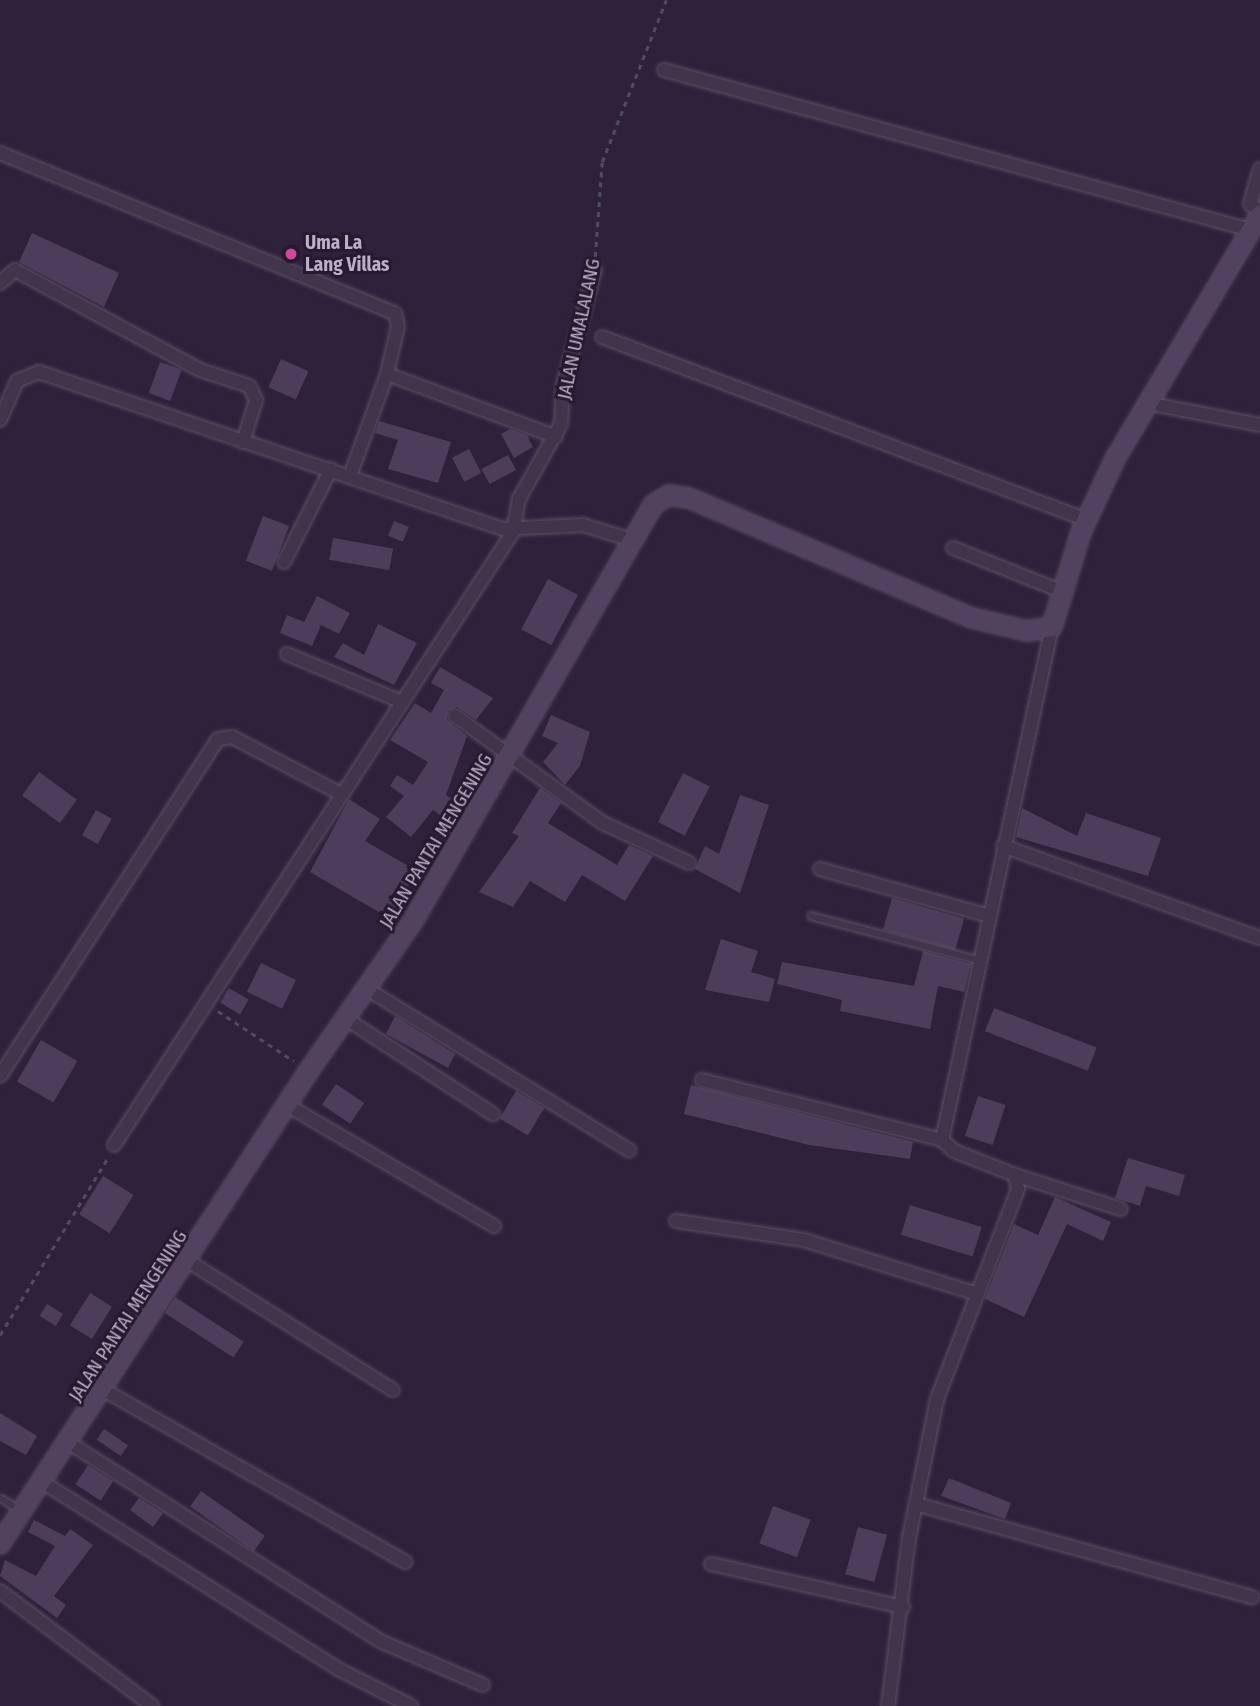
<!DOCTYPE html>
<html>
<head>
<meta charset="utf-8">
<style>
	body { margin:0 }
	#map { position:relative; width:1260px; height:1706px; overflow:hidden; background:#2f213b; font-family:"Fira Sans Condensed",sans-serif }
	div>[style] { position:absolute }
	.building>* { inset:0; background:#4e3c5b; transform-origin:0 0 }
	.path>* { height:2.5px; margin-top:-1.25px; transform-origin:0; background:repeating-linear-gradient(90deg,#4e4b65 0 5px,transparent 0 10px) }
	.roads { filter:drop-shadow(0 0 2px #5c4f66) drop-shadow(0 0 2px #5c4f66) }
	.lane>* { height:6px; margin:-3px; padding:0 3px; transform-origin:3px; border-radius:3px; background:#41344b }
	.street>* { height:12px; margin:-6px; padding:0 6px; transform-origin:6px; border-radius:6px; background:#41344b }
	.secondary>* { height:18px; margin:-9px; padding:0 9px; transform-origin:9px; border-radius:9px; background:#53425f }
	.dots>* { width:19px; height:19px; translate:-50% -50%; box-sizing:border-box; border:4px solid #261a30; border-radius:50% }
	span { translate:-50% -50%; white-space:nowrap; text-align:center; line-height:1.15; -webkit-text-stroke:6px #261a30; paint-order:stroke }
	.poi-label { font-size:19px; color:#bdafc7; font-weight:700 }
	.left { translate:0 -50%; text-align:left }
	.street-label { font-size:19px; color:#bdafc7 }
</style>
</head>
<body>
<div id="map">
	<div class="building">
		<i style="clip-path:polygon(32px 233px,119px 273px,104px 307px,19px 262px)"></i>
		<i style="left:281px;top:359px;width:30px;height:31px;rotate:24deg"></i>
		<i style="left:160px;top:362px;width:23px;height:33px;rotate:20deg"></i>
		<i style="clip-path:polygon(379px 421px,451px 442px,438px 483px,388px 469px,398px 440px,375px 433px)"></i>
		<i style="clip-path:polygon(510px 429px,527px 435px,533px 447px,514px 458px,501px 434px)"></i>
		<i style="left:469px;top:449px;width:27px;height:19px;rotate:63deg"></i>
		<i style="left:508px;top:455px;width:17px;height:30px;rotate:62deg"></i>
		<i style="left:263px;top:516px;width:28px;height:48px;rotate:21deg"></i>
		<i style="left:394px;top:521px;width:16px;height:16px;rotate:22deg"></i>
		<i style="left:333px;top:538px;width:61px;height:22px;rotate:10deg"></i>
		<i style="left:548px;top:579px;width:34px;height:57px;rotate:28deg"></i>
		<i style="clip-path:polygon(317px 596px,350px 613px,339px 634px,321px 625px,312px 646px,280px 633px,287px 615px,304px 622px)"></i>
		<i style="clip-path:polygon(378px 624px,417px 643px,394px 685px,334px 657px,343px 643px,364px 655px)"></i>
		<i style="clip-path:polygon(440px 667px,493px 698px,476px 720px,457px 707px,448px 711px,447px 720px,467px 736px,446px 795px,460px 805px,449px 822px,433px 810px,411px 837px,386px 817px,404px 796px,390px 786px,397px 775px,413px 785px,428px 762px,390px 740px,415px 703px,431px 713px,444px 690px,431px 683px)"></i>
		<i style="clip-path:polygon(551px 715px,590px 732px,580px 766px,565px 785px,543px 762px,558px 743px,542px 736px)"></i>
		<i style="left:39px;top:772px;width:47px;height:29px;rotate:36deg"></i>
		<i style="left:683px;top:773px;width:30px;height:55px;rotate:27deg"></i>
		<i style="clip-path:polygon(540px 788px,561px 803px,548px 823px,617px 865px,629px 845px,653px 856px,625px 901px,582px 875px,565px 902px,530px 881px,513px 907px,479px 892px,519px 836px,512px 833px)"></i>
		<i style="clip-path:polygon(740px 795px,769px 805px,740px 893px,695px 869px,705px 846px,719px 854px)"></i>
		<i style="clip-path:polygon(349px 799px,380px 819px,365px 841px,417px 871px,389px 918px,310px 872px)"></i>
		<i style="clip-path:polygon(1022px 808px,1077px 836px,1086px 813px,1161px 838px,1148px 876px,1016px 837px)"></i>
		<i style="left:96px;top:810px;width:18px;height:29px;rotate:29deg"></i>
		<i style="left:892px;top:898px;width:75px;height:33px;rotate:16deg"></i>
		<i style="clip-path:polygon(721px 939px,758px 951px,751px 972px,775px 979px,769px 1002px,705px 990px)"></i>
		<i style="clip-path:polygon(923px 951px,971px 964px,964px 992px,938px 986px,930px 1029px,840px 1011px,842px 1000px,777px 984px,782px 962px,914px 986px)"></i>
		<i style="left:261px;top:963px;width:39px;height:32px;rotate:26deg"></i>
		<i style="left:229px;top:988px;width:23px;height:17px;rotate:31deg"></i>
		<i style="left:994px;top:1008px;width:110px;height:25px;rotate:21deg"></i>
		<i style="clip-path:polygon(395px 1016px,455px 1054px,448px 1068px,386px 1034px)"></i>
		<i style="left:41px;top:1040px;width:42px;height:48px;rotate:30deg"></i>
		<i style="left:336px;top:1084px;width:34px;height:25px;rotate:34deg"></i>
		<i style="clip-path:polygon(691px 1085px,913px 1142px,910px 1159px,809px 1145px,684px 1114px)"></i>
		<i style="left:516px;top:1091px;width:33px;height:32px;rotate:31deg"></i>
		<i style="left:978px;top:1096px;width:29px;height:42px;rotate:18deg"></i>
		<i style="clip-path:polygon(1128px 1158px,1185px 1175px,1179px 1196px,1146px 1186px,1140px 1206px,1115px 1198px)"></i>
		<i style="left:103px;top:1176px;width:36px;height:45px;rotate:32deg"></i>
		<i style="clip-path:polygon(1055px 1197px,1111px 1222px,1103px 1241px,1067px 1224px,1024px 1317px,985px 1299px,1014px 1224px,1038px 1235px)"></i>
		<i style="left:910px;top:1205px;width:75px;height:31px;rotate:17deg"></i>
		<i style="left:90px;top:1293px;width:26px;height:38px;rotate:32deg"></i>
		<i style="left:175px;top:1297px;width:82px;height:19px;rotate:33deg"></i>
		<i style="left:47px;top:1304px;width:19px;height:14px;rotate:32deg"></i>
		<i style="clip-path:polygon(0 1413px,37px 1436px,26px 1455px,0 1441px)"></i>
		<i style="left:104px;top:1429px;width:29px;height:13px;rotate:34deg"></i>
		<i style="left:88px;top:1465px;width:30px;height:23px;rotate:33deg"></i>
		<i style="clip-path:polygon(949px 1478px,1011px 1503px,1005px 1519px,941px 1496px)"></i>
		<i style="left:201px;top:1491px;width:78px;height:19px;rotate:35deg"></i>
		<i style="clip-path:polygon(139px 1498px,163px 1513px,153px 1527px,130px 1510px)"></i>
		<i style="left:773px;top:1506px;width:40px;height:40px;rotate:20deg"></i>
		<i style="clip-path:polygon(34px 1520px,65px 1536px,70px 1529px,93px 1545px,54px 1596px,66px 1605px,57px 1618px,0 1576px,5px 1560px,36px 1576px,55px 1546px,28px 1532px)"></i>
		<i style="left:858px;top:1527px;width:30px;height:49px;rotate:15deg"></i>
	</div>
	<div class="path">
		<i style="left:595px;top:257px;width:95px;rotate:-85.8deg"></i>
		<i style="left:602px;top:162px;width:174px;rotate:-68.4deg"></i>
		<i style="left:218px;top:1011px;width:91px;rotate:33.3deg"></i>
		<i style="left:0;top:1335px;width:210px;rotate:-58.7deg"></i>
	</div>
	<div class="roads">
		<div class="lane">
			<i style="left:811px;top:916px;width:176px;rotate:14.8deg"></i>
			<i style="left:0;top:1498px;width:23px;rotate:31deg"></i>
		</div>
		<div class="street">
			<i style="left:664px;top:70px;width:608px;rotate:15.25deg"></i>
			<i style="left:0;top:153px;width:426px;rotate:22.1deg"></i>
			<i style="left:395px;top:313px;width:13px;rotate:77deg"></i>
			<i style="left:398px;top:326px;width:49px;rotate:102.9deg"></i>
			<i style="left:387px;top:374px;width:109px;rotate:109.9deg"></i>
			<i style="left:1260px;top:169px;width:36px;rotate:106deg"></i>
			<i style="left:1250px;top:204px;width:12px;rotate:35deg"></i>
			<i style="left:0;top:283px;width:20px;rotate:-41deg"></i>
			<i style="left:15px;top:270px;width:210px;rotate:28.4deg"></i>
			<i style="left:200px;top:370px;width:52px;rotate:18.1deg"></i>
			<i style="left:249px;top:386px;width:16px;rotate:63deg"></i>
			<i style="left:256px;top:400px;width:44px;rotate:107.2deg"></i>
			<i style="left:602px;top:337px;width:518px;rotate:20.67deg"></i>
			<i style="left:387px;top:374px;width:180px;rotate:20.4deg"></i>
			<i style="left:1152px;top:404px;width:110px;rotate:11deg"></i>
			<i style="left:0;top:420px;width:43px;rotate:-66.4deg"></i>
			<i style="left:17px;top:381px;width:24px;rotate:-22deg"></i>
			<i style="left:39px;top:372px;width:491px;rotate:18.7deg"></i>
			<i style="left:504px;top:529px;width:79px;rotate:-2.9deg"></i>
			<i style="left:583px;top:525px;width:51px;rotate:17deg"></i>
			<i style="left:953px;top:548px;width:118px;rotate:21.8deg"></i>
			<i style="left:284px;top:562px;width:104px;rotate:-63.2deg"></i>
			<i style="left:287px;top:654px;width:122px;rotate:22.6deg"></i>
			<i style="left:455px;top:716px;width:183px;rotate:35.9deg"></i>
			<i style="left:603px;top:823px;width:95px;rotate:24.9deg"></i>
			<i style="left:1003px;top:846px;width:273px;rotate:19.7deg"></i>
			<i style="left:820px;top:869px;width:175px;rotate:15.5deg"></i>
			<i style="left:367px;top:989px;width:308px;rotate:31.6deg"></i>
			<i style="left:348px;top:1020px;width:173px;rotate:33deg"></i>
			<i style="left:0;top:1076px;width:401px;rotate:-57.1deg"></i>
			<i style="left:218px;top:739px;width:14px;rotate:-8deg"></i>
			<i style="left:232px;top:737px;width:123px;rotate:27.6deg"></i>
			<i style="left:702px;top:1080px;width:247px;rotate:14deg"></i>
			<i style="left:287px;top:1105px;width:240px;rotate:30.3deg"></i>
			<i style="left:114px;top:1145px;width:731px;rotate:-56.94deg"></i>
			<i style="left:513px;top:532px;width:34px;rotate:-80deg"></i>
			<i style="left:519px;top:499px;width:86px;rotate:-60.8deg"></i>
			<i style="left:561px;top:424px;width:38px;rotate:-87deg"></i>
			<i style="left:563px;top:386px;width:121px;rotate:-74.7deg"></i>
			<i style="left:1015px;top:1175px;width:111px;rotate:17.8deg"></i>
			<i style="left:676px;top:1221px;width:129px;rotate:8.4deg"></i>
			<i style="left:804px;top:1240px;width:181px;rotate:17.3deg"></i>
			<i style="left:188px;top:1261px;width:242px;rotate:32.2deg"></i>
			<i style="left:104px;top:1390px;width:347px;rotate:29.7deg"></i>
			<i style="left:71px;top:1444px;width:366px;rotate:32.5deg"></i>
			<i style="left:380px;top:1641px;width:112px;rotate:23.1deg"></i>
			<i style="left:44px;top:1483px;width:350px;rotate:32.3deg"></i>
			<i style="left:340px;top:1670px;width:80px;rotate:26.9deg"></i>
			<i style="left:916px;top:1504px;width:349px;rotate:15.5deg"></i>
			<i style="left:711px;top:1564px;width:197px;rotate:12.6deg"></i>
			<i style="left:0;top:1591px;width:191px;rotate:37.1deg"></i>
			<i style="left:888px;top:1706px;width:169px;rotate:-82.9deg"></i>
			<i style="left:909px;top:1538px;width:142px;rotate:-78.6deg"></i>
			<i style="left:937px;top:1399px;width:225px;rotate:-68.9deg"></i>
			<i style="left:1018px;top:1189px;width:14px;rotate:-102deg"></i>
			<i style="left:1015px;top:1175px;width:66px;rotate:-158.5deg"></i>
			<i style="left:954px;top:1151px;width:16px;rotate:-137deg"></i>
			<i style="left:942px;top:1140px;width:525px;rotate:-77.9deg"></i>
		</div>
		<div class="secondary">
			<i style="left:0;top:1544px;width:564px;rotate:-56.87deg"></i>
			<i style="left:308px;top:1072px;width:184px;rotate:-55.2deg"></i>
			<i style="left:413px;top:921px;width:480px;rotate:-60deg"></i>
			<i style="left:653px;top:505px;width:19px;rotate:-32deg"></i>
			<i style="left:669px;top:495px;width:20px;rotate:9deg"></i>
			<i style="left:689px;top:498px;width:307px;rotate:23deg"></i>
			<i style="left:972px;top:618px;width:57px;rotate:13.3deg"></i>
			<i style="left:1027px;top:631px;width:25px;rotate:-9deg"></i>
			<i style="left:1052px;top:627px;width:99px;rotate:-73deg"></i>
			<i style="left:1081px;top:532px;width:81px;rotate:-65deg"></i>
			<i style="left:1115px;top:459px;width:284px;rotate:-59.3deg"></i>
		</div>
	</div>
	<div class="dots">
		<i style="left:291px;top:254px;background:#d1479c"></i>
	</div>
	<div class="poi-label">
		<span class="left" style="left:305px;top:254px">Uma La<br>Lang Villas</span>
	</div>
	<div class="street-label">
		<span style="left:579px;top:329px;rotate:-78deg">JALAN UMALALANG</span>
		<span style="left:436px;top:841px;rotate:-59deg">JALAN PANTAI MENGENING</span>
		<span style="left:128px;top:1316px;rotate:-57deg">JALAN PANTAI MENGENING</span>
	</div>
</div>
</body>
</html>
